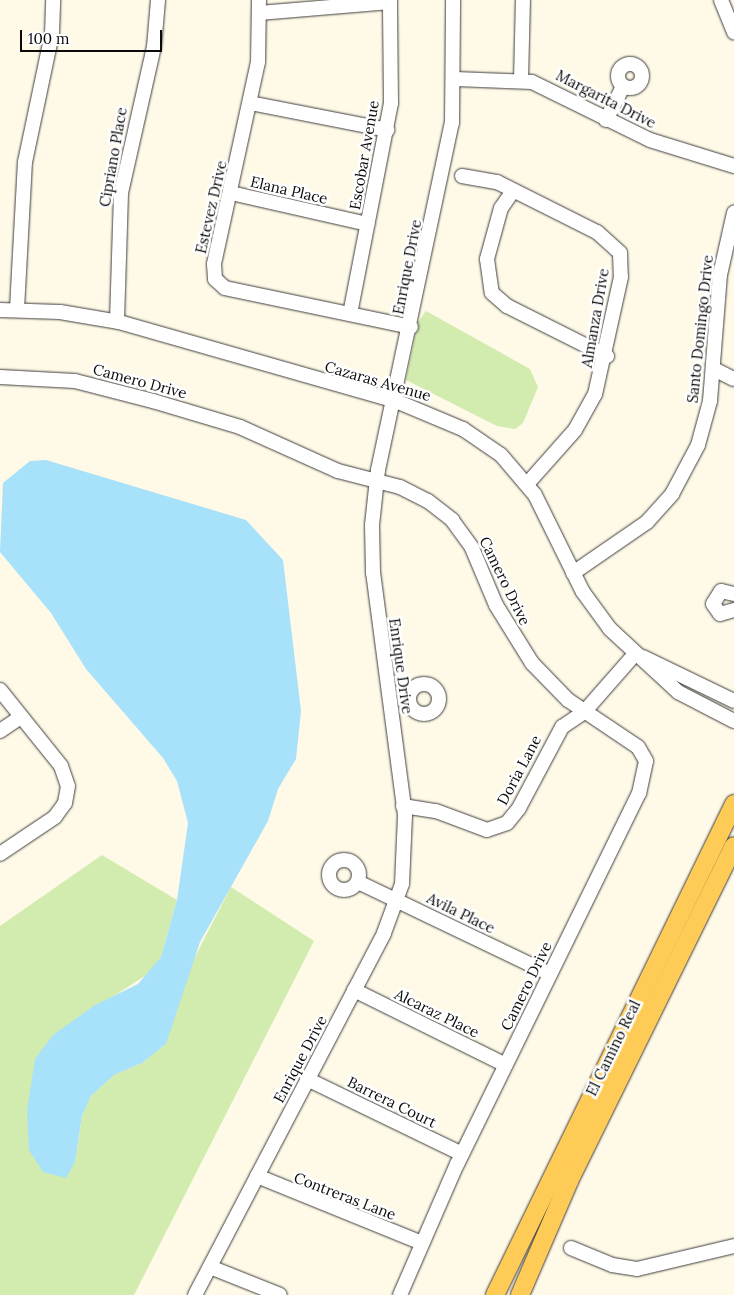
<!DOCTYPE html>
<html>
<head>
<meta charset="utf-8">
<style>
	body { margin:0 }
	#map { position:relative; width:734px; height:1295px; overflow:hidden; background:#fff9e7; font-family:Lora,serif }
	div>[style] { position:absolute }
	.green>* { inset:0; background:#d2ebae }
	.water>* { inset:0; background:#a7e1fa }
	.roads { filter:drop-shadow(0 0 1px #3d3d3d) drop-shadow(0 0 1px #3d3d3d) }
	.minor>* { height:14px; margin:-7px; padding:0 7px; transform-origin:7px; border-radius:7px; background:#fff }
	.minor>.ring { margin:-7px; padding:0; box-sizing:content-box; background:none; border:14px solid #fff; border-radius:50% }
	.major>* { height:18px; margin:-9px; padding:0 9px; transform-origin:9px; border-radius:9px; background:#ffcb57 }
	span { translate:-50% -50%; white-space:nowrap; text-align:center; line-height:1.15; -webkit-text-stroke:5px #fff; paint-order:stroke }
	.street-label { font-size:15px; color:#0a0a0a }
	.scale { position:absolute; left:20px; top:30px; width:142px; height:22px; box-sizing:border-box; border:2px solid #0a0a0a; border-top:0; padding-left:6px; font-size:15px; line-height:18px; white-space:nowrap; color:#0a0a0a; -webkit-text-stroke:4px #fff; paint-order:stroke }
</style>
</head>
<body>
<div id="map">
	<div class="green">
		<i style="clip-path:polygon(426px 311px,530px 369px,538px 387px,523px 423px,515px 429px,497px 426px,406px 380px,418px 322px)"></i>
		<i style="clip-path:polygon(102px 855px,177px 900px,161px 957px,151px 972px,53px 1035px,75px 1162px,82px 1116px,91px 1096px,114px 1075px,142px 1063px,166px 1044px,185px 976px,231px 887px,314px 941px,134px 1295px,0 1295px,0 926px)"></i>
	</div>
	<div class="water">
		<i style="clip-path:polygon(46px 460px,246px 520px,283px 560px,301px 711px,296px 759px,278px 789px,268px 821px,200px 942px,166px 1044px,142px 1063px,114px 1075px,91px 1096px,82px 1116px,75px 1162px,66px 1178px,43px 1172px,29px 1150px,27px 1111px,35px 1059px,53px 1035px,95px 1005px,138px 984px,161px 957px,177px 900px,188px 823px,177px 781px,163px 758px,86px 669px,51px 613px,0 552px,3px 483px,30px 461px)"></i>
	</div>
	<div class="roads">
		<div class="minor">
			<i style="left:259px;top:0;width:62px;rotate:90.9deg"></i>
			<i style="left:258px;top:62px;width:207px;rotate:102.3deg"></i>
			<i style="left:214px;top:264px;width:15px;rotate:86deg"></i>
			<i style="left:215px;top:279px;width:13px;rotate:42deg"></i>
			<i style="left:225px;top:288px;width:190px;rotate:11.8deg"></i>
			<i style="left:721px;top:0;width:35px;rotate:68deg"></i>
			<i style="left:260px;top:13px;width:130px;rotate:-4.8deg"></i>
			<i class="ring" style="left:618px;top:64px;width:10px;height:10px"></i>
			<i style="left:455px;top:79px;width:77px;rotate:2.2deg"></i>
			<i style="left:532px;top:82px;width:131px;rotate:26.2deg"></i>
			<i style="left:650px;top:140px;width:88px;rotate:17.2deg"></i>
			<i style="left:521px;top:80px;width:80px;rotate:-88.6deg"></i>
			<i style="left:250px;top:103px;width:140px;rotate:11.1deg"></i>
			<i style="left:606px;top:120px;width:37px;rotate:-63deg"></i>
			<i style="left:462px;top:176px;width:36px;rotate:10deg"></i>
			<i style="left:497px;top:182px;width:112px;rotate:26.6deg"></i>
			<i style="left:597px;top:232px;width:31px;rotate:42deg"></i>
			<i style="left:620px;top:253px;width:24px;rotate:88deg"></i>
			<i style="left:621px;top:277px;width:120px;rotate:102.5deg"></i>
			<i style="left:595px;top:394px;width:41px;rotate:119.1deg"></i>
			<i style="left:575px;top:430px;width:72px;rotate:131.6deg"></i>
			<i style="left:513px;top:191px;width:21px;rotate:125deg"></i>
			<i style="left:501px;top:208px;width:53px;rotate:105.4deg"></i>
			<i style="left:487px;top:259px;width:34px;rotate:82deg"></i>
			<i style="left:492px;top:293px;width:20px;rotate:41deg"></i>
			<i style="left:507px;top:306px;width:112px;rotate:26.6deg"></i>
			<i style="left:231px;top:193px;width:140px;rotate:12.8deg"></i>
			<i style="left:17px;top:309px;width:147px;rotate:-86.9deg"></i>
			<i style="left:25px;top:162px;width:131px;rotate:-78.1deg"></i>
			<i style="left:52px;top:34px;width:34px;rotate:-88deg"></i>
			<i style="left:0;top:310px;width:60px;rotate:1.9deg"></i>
			<i style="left:60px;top:312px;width:60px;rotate:9.6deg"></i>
			<i style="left:119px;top:322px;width:288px;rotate:15.9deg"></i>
			<i style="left:396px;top:401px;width:73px;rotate:22.7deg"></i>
			<i style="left:463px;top:429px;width:46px;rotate:34.4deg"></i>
			<i style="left:501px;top:455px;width:52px;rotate:49.6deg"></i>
			<i style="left:535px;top:495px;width:108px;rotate:63.7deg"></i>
			<i style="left:583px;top:592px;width:46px;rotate:53.9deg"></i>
			<i style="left:610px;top:629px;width:93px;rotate:42.8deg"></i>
			<i style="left:678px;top:692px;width:63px;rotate:27.4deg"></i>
			<i style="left:350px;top:314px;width:215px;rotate:-79deg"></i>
			<i style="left:391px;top:103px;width:103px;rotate:-90.6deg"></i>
			<i style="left:117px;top:321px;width:128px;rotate:-88.2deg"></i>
			<i style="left:121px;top:193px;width:150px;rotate:-77.3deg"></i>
			<i style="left:154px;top:47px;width:47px;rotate:-85.1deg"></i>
			<i style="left:714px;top:369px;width:22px;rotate:27deg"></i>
			<i style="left:0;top:377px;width:75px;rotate:3.1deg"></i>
			<i style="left:75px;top:381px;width:81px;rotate:14.4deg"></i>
			<i style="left:153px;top:401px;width:91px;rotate:16.6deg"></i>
			<i style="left:240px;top:427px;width:107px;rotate:24.2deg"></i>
			<i style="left:338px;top:471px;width:64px;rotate:14.5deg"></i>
			<i style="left:400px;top:487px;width:31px;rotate:27deg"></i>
			<i style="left:428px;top:501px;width:31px;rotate:38deg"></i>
			<i style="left:452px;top:520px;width:34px;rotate:54deg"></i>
			<i style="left:472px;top:548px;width:62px;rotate:67.2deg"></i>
			<i style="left:496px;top:605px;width:68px;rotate:58.2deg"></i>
			<i style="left:532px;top:663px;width:52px;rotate:45.8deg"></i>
			<i style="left:568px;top:700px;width:84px;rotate:33.9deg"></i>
			<i style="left:638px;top:747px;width:16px;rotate:60deg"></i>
			<i style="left:646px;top:761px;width:33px;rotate:102deg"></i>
			<i style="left:639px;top:793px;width:413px;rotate:116.1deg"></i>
			<i style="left:457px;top:1164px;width:143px;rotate:113.5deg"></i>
			<i style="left:573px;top:573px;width:90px;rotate:-34.6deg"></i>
			<i style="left:647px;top:522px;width:38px;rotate:-48deg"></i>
			<i style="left:672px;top:494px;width:55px;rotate:-62deg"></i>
			<i style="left:698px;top:445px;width:46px;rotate:-74.7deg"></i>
			<i style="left:710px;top:401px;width:126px;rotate:-85.5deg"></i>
			<i style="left:720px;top:275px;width:64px;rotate:-77.3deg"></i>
			<i style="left:734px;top:594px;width:13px;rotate:-167deg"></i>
			<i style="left:721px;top:591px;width:15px;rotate:122deg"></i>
			<i style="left:713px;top:604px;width:12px;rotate:55deg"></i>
			<i style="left:720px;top:614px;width:15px;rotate:-16deg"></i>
			<i style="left:643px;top:657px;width:101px;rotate:25.8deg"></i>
			<i class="ring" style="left:409px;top:684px;width:16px;height:16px"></i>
			<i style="left:0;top:690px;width:97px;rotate:51.2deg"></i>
			<i style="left:61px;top:766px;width:21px;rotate:71deg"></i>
			<i style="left:68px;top:786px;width:17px;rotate:100deg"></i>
			<i style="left:65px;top:803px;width:17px;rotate:126deg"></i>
			<i style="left:55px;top:817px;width:66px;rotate:146.1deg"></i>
			<i style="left:0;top:731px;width:25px;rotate:-34deg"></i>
			<i style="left:403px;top:806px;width:33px;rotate:9deg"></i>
			<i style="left:436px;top:811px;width:54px;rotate:20.4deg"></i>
			<i style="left:487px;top:830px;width:21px;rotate:-19deg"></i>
			<i style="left:507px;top:823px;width:19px;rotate:-51deg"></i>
			<i style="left:519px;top:808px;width:92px;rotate:-62deg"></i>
			<i style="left:562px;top:727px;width:27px;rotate:-34deg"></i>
			<i style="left:584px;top:712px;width:77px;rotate:-48.7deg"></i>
			<i class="ring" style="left:329px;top:860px;width:16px;height:16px"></i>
			<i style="left:358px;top:882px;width:213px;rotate:25.6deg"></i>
			<i style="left:354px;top:990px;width:169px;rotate:26.3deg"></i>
			<i style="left:307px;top:1079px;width:172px;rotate:25.8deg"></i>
			<i style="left:257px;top:1176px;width:178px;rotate:22.1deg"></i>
			<i style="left:571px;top:1248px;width:44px;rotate:22.5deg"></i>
			<i style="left:612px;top:1265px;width:25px;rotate:9deg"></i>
			<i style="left:637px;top:1269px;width:100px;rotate:-13.3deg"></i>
			<i style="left:210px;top:1267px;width:75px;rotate:21.8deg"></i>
			<i style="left:195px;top:1295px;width:408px;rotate:-62.4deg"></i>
			<i style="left:384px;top:933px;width:52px;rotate:-69.8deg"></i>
			<i style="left:402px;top:884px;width:69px;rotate:-87.5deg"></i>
			<i style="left:405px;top:815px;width:244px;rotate:-97.5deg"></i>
			<i style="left:373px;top:573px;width:48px;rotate:-91.2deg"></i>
			<i style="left:372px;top:525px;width:55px;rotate:-83.8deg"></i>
			<i style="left:378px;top:470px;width:355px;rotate:-78deg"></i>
			<i style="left:452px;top:123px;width:123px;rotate:-89.5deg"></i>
		</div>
		<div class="major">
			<i style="left:495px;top:1295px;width:546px;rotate:-64.04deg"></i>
			<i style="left:520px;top:1295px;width:124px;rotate:-66.7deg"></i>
			<i style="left:569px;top:1181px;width:373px;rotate:-63.8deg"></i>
		</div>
	</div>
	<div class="street-label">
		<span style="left:606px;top:99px;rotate:27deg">Margarita Drive</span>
		<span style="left:364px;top:155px;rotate:-80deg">Escobar Avenue</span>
		<span style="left:113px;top:157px;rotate:-80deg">Cipriano Place</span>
		<span style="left:289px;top:190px;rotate:13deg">Elana Place</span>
		<span style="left:211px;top:207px;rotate:-77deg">Estevez Drive</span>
		<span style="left:407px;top:267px;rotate:-79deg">Enrique Drive</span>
		<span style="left:595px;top:318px;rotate:-80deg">Almanza Drive</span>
		<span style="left:700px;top:329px;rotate:-84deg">Santo Domingo Drive</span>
		<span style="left:140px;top:381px;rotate:15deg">Camero Drive</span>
		<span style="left:378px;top:381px;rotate:16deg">Cazaras Avenue</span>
		<span style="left:505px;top:581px;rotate:64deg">Camero Drive</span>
		<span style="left:401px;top:666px;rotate:82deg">Enrique Drive</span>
		<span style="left:519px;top:770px;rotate:-62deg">Doria Lane</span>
		<span style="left:461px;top:913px;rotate:26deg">Avila Place</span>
		<span style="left:526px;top:986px;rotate:-64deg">Camero Drive</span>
		<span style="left:437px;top:1013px;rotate:26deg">Alcaraz Place</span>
		<span style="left:613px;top:1048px;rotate:-64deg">El Camino Real</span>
		<span style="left:300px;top:1059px;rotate:-62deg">Enrique Drive</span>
		<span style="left:392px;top:1102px;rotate:26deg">Barrera Court</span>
		<span style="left:345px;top:1196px;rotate:21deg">Contreras Lane</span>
	</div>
	<div class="scale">100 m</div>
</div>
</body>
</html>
